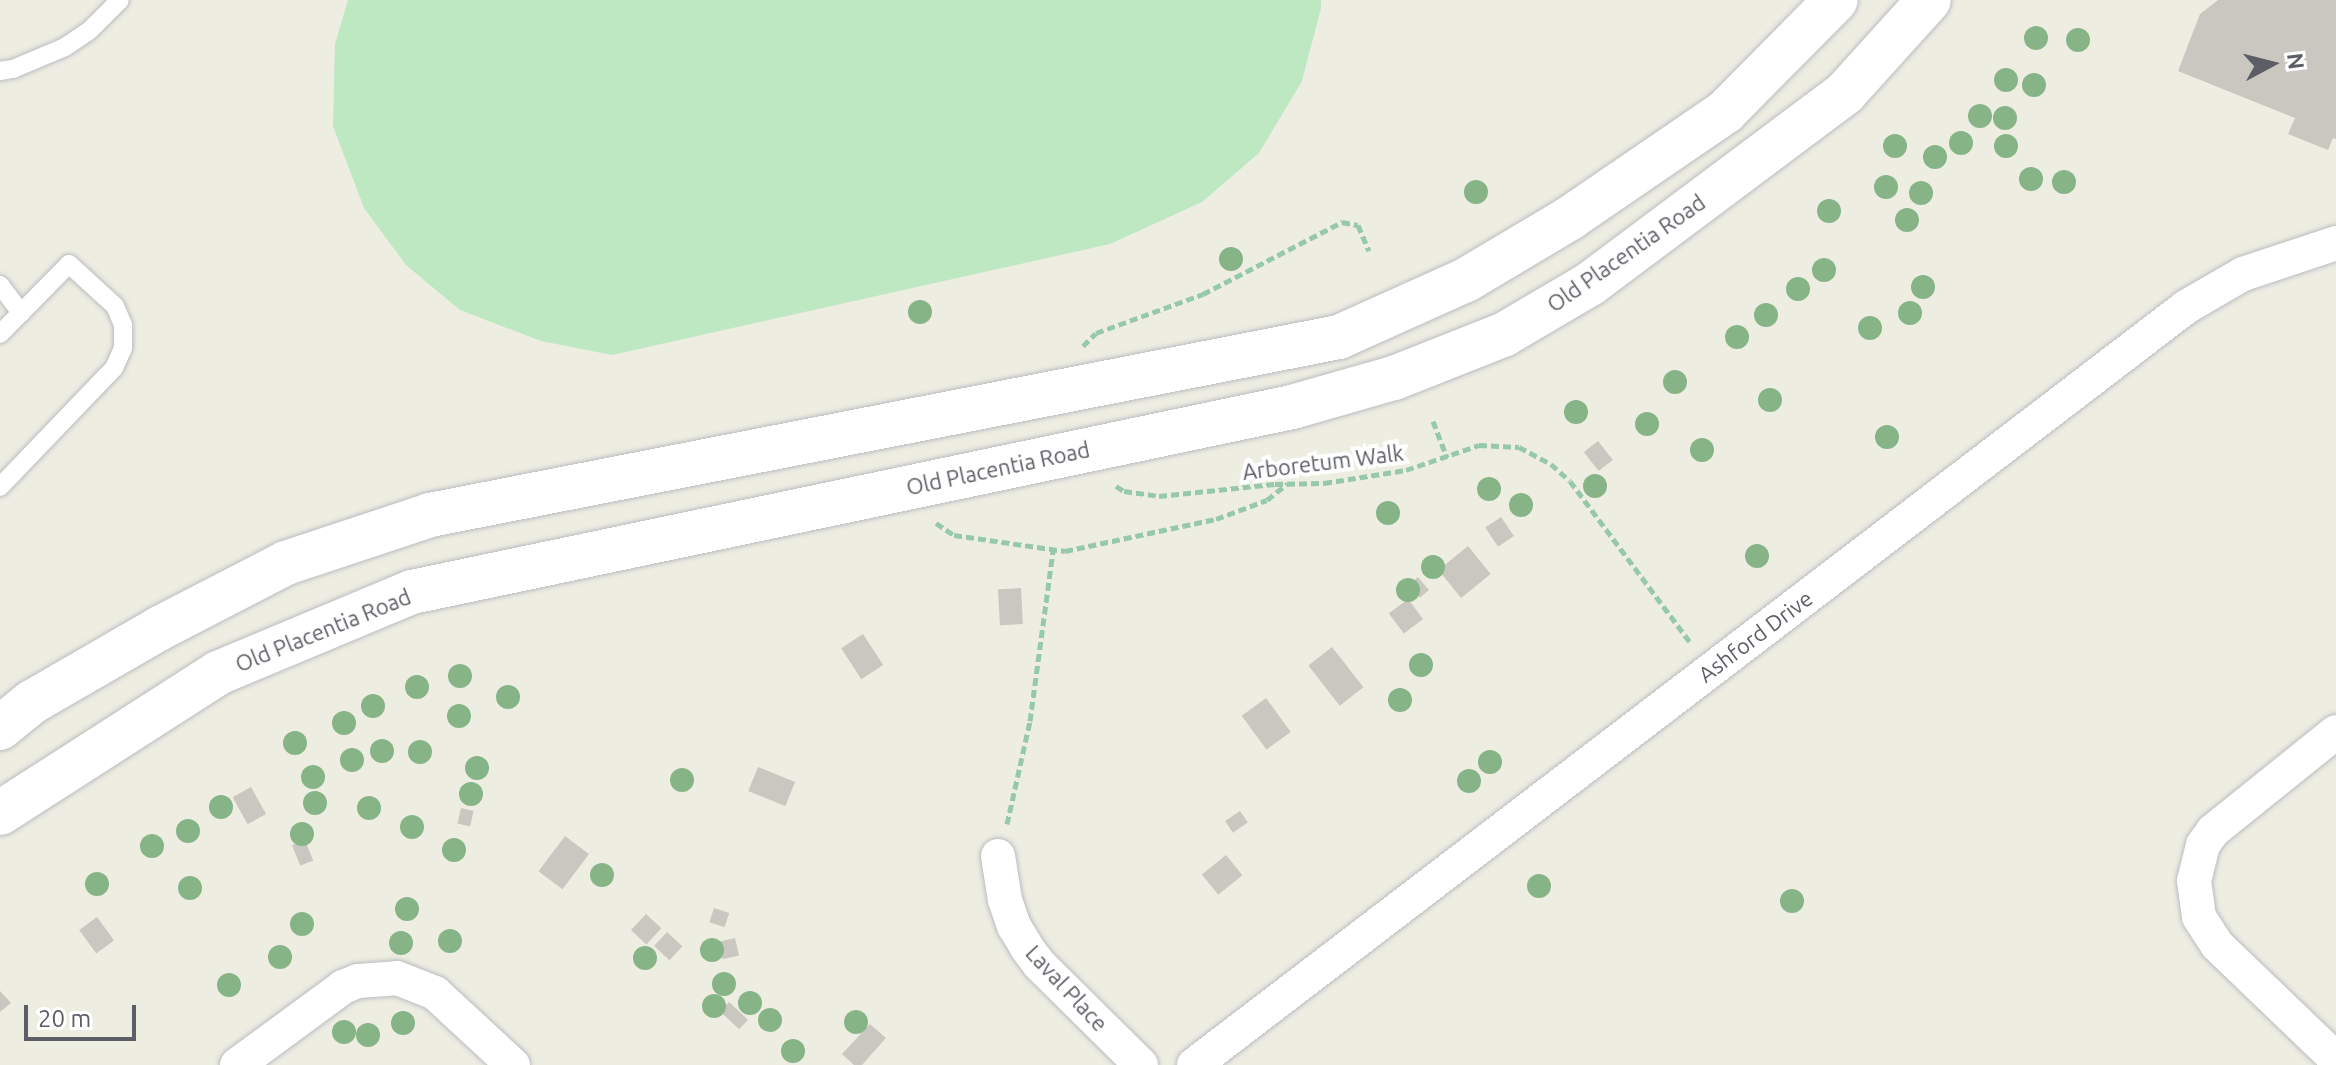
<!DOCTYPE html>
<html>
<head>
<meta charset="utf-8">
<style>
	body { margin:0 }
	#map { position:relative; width:2336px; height:1065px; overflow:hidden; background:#eeede2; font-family:Ubuntu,sans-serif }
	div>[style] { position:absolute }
	.green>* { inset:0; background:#bde8c2 }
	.building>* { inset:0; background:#c9c7c0; transform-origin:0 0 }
	.path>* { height:5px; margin-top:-2.5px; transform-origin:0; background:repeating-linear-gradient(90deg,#96c9aa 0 8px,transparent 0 12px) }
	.roads { filter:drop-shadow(0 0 2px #babcc2) drop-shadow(0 0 2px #babcc2) }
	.lane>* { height:18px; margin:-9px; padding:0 9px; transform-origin:9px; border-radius:9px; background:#fff }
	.street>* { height:34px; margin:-17px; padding:0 17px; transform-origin:17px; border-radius:17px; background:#fff }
	.secondary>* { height:44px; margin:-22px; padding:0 22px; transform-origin:22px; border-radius:22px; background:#fff }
	.trees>* { width:24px; height:24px; margin:-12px; border-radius:50%; background:#86b487 }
	span { translate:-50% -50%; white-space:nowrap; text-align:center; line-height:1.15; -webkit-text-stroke:8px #fff; paint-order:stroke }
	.street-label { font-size:22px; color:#5b5e64 }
	.north { position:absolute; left:2232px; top:24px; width:80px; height:80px; -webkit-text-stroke:6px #fff; paint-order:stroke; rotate:83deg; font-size:22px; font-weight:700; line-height:32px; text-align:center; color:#5b5e64 }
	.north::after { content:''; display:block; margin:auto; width:28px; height:36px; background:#5b5e64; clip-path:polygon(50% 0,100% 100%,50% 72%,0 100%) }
	.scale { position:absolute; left:24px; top:1005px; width:112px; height:36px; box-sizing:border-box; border:4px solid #5b5e64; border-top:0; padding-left:10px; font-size:24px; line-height:28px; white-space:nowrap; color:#5b5e64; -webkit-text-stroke:6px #fff; paint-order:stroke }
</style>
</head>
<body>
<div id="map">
	<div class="green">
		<i style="clip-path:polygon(348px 0,1321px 0,1321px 8px,1302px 81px,1259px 153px,1202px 202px,1110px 244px,612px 355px,541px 341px,460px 310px,406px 265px,364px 208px,333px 126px,335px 44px)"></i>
	</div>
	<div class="building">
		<i style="clip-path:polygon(2218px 0,2336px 0,2336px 139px,2333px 138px,2328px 150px,2288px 134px,2295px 118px,2178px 71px,2200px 14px)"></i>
		<i style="left:1598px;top:441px;width:24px;height:18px;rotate:52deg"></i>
		<i style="left:1501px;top:517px;width:23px;height:19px;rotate:56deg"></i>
		<i style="left:1468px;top:546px;width:36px;height:38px;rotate:51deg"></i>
		<i style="left:1418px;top:577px;width:17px;height:12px;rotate:50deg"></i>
		<i style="left:1021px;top:588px;width:36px;height:23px;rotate:87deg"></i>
		<i style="left:1408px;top:599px;width:25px;height:24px;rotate:53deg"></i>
		<i style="left:863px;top:634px;width:37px;height:26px;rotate:57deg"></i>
		<i style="left:1332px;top:647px;width:51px;height:30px;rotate:52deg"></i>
		<i style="left:1266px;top:698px;width:42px;height:30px;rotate:54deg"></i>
		<i style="left:758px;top:767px;width:40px;height:26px;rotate:22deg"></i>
		<i style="left:251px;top:787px;width:31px;height:21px;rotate:61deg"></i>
		<i style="left:461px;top:808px;width:13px;height:16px;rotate:13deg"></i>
		<i style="left:1240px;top:811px;width:14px;height:18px;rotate:56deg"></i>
		<i style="left:565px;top:836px;width:30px;height:44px;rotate:37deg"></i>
		<i style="left:305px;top:840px;width:22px;height:14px;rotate:68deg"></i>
		<i style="left:1226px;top:855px;width:26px;height:31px;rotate:51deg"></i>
		<i style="left:714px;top:908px;width:16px;height:15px;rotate:18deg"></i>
		<i style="left:646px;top:914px;width:21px;height:22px;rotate:43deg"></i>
		<i style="left:97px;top:917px;width:29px;height:22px;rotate:54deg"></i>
		<i style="left:667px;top:932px;width:21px;height:19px;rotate:43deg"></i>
		<i style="left:735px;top:938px;width:18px;height:17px;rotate:77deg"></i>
		<i style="clip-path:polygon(0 991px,11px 1003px,0 1012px)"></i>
		<i style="left:729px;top:1002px;width:26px;height:13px;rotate:43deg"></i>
		<i style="clip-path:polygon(870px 1024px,886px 1038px,862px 1065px,854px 1065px,842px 1054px)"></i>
	</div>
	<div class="path">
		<i style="left:1083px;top:346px;width:18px;rotate:-45deg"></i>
		<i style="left:1096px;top:333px;width:114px;rotate:-20deg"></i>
		<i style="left:1203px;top:294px;width:157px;rotate:-27.4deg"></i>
		<i style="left:1342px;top:222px;width:16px;rotate:11deg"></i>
		<i style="left:1358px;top:225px;width:28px;rotate:67deg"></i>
		<i style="left:1433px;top:421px;width:39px;rotate:69deg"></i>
		<i style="left:1116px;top:486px;width:9px;rotate:32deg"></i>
		<i style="left:1124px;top:491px;width:35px;rotate:8deg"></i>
		<i style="left:1159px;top:496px;width:117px;rotate:-5.9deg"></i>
		<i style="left:1275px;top:484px;width:49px;rotate:-1.2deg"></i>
		<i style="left:1324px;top:483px;width:83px;rotate:-9deg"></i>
		<i style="left:1406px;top:470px;width:77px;rotate:-18.9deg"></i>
		<i style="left:1479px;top:445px;width:40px;rotate:2.9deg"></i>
		<i style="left:1519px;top:447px;width:36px;rotate:28deg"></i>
		<i style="left:1551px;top:464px;width:25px;rotate:42deg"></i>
		<i style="left:1570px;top:481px;width:201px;rotate:53.3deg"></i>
		<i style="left:936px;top:523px;width:22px;rotate:34deg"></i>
		<i style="left:954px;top:535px;width:112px;rotate:8.2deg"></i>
		<i style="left:1065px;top:551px;width:154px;rotate:-12deg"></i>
		<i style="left:1216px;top:519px;width:54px;rotate:-20.4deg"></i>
		<i style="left:1267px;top:500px;width:26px;rotate:-39deg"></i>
		<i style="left:1007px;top:824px;width:106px;rotate:-77.4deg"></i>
		<i style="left:1030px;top:721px;width:172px;rotate:-82.3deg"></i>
	</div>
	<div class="roads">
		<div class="lane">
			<i style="left:0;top:71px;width:13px;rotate:-9deg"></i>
			<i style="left:13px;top:69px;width:56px;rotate:-22.9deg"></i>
			<i style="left:65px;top:47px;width:30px;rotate:-34deg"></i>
			<i style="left:90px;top:30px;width:42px;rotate:-45deg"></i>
			<i style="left:0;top:285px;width:35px;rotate:53deg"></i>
			<i style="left:0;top:334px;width:98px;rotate:-45.4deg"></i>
			<i style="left:69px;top:264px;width:62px;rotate:42.4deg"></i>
			<i style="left:115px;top:306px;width:21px;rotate:67deg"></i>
			<i style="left:123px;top:325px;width:23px;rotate:90deg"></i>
			<i style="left:123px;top:348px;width:22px;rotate:114deg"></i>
			<i style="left:114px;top:368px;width:165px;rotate:133.8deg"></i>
		</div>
		<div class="street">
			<i style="left:2336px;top:732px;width:158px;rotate:141.2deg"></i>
			<i style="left:2213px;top:831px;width:17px;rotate:126deg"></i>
			<i style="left:2203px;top:845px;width:37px;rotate:104deg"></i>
			<i style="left:2194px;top:881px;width:36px;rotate:82deg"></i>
			<i style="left:2199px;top:917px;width:33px;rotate:57deg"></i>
			<i style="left:2217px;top:945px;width:165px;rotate:43.8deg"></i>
			<i style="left:998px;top:856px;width:45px;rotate:81deg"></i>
			<i style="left:1005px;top:900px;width:28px;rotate:71deg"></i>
			<i style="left:1014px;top:926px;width:26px;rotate:59deg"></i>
			<i style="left:1027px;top:948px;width:21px;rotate:53deg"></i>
			<i style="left:1040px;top:965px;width:142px;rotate:44.7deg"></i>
			<i style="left:237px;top:1065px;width:132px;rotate:-36.3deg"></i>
			<i style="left:343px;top:987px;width:16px;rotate:-22deg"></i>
			<i style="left:358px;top:981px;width:39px;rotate:-4deg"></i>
			<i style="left:397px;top:978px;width:41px;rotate:21.5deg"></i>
			<i style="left:435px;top:993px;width:106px;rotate:42.7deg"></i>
			<i style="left:1194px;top:1065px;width:1248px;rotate:-37.38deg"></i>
			<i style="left:2186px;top:307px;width:66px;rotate:-30.1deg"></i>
			<i style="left:2243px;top:274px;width:98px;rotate:-18.4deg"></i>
		</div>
		<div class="secondary">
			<i style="left:0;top:728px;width:41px;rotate:-39.1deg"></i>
			<i style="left:32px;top:702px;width:148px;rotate:-30deg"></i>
			<i style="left:160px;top:628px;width:142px;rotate:-27.3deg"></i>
			<i style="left:286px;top:563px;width:152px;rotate:-18.4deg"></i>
			<i style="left:430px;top:515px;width:926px;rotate:-11.08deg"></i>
			<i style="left:1339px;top:337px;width:139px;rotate:-24.2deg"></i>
			<i style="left:1466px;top:280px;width:121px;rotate:-30.8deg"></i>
			<i style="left:1570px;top:218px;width:189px;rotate:-34.4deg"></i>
			<i style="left:1726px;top:111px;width:156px;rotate:-45.3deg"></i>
			<i style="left:0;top:813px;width:259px;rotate:-32.7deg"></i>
			<i style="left:218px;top:673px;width:210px;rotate:-22.7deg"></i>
			<i style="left:412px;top:592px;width:899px;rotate:-11.87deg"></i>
			<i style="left:1292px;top:407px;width:106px;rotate:-15.9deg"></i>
			<i style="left:1394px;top:378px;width:119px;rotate:-21.6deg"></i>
			<i style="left:1505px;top:334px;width:99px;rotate:-30.5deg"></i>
			<i style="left:1590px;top:284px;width:319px;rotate:-36.8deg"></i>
			<i style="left:1845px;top:93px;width:125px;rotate:-47.9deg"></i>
		</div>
	</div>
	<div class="trees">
		<i style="left:2036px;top:38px"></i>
		<i style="left:2078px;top:40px"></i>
		<i style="left:2006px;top:80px"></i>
		<i style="left:2034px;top:85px"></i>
		<i style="left:1980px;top:116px"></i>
		<i style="left:2005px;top:118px"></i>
		<i style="left:1961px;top:143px"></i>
		<i style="left:1895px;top:146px"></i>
		<i style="left:2006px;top:146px"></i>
		<i style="left:1935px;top:157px"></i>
		<i style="left:2031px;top:179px"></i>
		<i style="left:2064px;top:182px"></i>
		<i style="left:1886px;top:187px"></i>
		<i style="left:1476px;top:192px"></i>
		<i style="left:1921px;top:193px"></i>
		<i style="left:1829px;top:211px"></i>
		<i style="left:1907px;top:220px"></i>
		<i style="left:1231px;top:259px"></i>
		<i style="left:1824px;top:270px"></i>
		<i style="left:1923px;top:287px"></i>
		<i style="left:1798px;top:289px"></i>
		<i style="left:920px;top:312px"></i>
		<i style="left:1910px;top:313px"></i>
		<i style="left:1766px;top:315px"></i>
		<i style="left:1870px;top:328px"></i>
		<i style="left:1737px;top:337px"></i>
		<i style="left:1675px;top:382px"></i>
		<i style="left:1770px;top:400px"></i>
		<i style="left:1576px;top:412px"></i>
		<i style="left:1647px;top:424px"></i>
		<i style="left:1887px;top:437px"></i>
		<i style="left:1702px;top:450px"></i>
		<i style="left:1595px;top:486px"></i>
		<i style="left:1489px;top:489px"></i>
		<i style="left:1521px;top:505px"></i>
		<i style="left:1388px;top:513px"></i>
		<i style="left:1757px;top:556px"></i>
		<i style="left:1433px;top:567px"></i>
		<i style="left:1408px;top:590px"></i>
		<i style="left:1421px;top:665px"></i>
		<i style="left:460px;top:676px"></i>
		<i style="left:417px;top:687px"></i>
		<i style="left:508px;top:697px"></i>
		<i style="left:1400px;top:700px"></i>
		<i style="left:373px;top:706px"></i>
		<i style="left:459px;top:716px"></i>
		<i style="left:344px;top:723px"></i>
		<i style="left:295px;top:743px"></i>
		<i style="left:382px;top:751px"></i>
		<i style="left:420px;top:752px"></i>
		<i style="left:352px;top:760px"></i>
		<i style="left:1490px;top:762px"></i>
		<i style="left:477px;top:768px"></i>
		<i style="left:313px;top:777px"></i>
		<i style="left:682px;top:780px"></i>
		<i style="left:1469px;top:781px"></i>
		<i style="left:471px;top:794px"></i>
		<i style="left:315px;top:803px"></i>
		<i style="left:221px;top:807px"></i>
		<i style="left:369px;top:808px"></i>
		<i style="left:412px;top:827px"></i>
		<i style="left:188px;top:831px"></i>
		<i style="left:302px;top:834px"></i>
		<i style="left:152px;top:846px"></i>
		<i style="left:454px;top:850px"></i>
		<i style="left:602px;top:875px"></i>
		<i style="left:97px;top:884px"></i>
		<i style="left:1539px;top:886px"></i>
		<i style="left:190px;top:888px"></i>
		<i style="left:1792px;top:901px"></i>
		<i style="left:407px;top:909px"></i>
		<i style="left:302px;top:924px"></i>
		<i style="left:450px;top:941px"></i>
		<i style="left:401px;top:943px"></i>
		<i style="left:712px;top:950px"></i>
		<i style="left:280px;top:957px"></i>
		<i style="left:645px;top:958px"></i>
		<i style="left:724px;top:984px"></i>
		<i style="left:229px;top:985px"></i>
		<i style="left:750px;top:1003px"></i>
		<i style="left:714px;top:1006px"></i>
		<i style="left:770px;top:1020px"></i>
		<i style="left:856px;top:1022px"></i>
		<i style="left:403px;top:1023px"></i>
		<i style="left:344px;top:1032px"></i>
		<i style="left:368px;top:1035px"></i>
		<i style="left:793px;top:1051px"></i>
	</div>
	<div class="street-label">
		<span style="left:1626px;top:253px;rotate:-35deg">Old Placentia Road</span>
		<span style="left:1323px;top:462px;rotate:-7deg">Arboretum Walk</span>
		<span style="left:998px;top:468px;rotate:-12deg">Old Placentia Road</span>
		<span style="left:323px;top:630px;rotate:-22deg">Old Placentia Road</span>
		<span style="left:1755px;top:636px;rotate:-37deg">Ashford Drive</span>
		<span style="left:1067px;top:988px;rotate:47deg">Laval Place</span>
	</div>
	<div class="north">N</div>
	<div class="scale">20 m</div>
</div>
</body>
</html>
